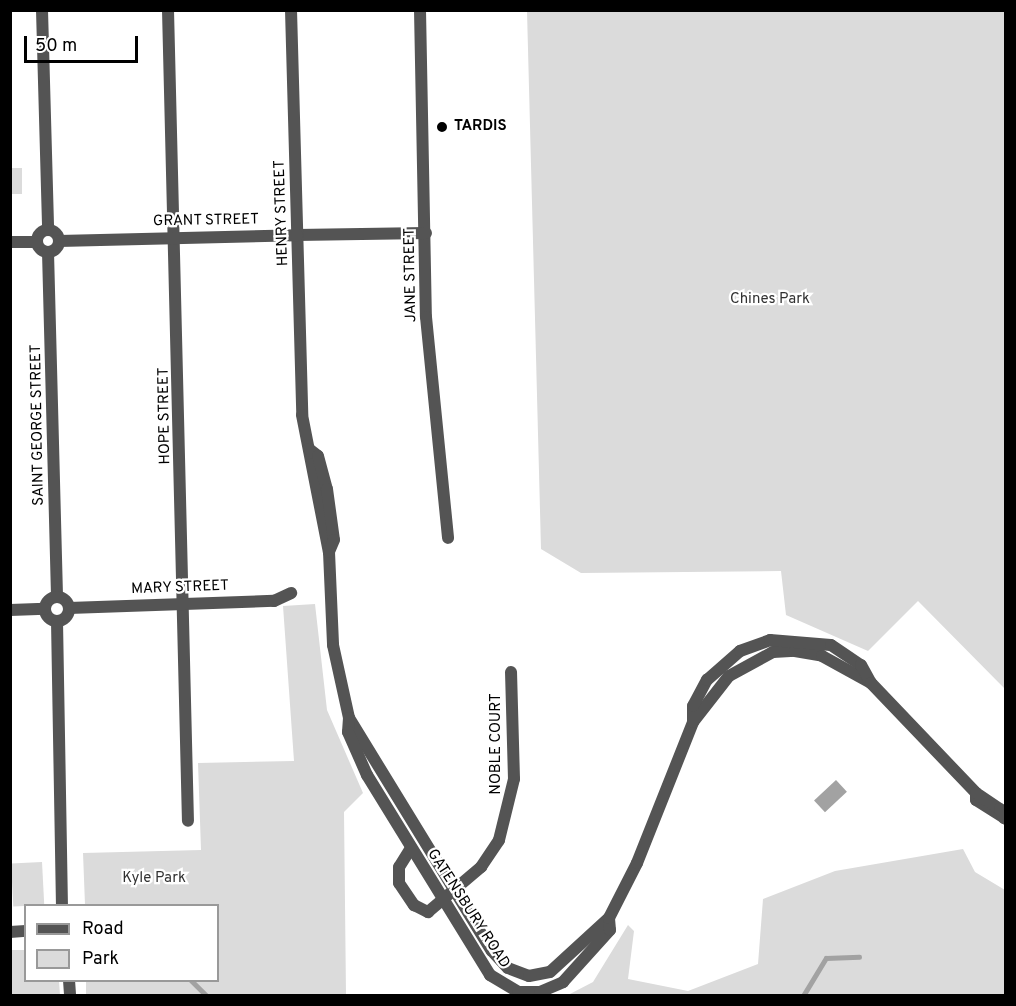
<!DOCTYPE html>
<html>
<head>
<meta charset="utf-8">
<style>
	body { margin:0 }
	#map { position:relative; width:1016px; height:1006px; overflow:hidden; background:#fff; font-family:Overpass,sans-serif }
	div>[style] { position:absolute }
	.green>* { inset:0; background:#dbdbdb; transform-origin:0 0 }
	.water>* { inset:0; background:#a2a2a2; transform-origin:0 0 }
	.stream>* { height:4.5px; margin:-2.25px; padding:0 2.25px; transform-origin:2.25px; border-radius:2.25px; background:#a2a2a2 }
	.minor>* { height:12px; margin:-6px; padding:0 6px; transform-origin:6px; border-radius:6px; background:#545454 }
	.minor>.ring { margin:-6px; padding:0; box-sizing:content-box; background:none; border:12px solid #545454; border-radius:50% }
	.tertiary>* { height:12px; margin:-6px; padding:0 6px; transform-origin:6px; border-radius:6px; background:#545454 }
	.tertiary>.ring { margin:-6px; padding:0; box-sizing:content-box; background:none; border:12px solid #545454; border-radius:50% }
	.dots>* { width:16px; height:16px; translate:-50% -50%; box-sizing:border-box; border:3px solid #fff; border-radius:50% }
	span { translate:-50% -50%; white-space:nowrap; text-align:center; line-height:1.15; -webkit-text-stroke:4.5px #fff; paint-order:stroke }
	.poi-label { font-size:15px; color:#000; font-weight:700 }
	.left { translate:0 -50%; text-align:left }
	.street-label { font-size:15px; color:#000 }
	.park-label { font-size:15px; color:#323232 }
	.frame { position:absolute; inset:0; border:12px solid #000; pointer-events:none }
	.legend { position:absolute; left:24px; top:904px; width:195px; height:78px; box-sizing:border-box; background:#fff; border:2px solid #999; margin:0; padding:8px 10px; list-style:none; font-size:18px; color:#000 }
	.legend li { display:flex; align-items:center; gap:12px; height:30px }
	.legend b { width:30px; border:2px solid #999 }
	.scale { position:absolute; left:24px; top:36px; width:114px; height:27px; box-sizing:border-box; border:3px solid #000; border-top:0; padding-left:8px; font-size:18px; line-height:21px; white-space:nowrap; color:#000; -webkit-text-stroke:4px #fff; paint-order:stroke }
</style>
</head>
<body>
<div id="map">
	<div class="green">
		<i style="clip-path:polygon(527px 11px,1005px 11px,1005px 689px,918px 601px,868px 651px,786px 615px,781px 571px,581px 573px,541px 549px)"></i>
		<i style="left:11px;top:168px;width:11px;height:26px"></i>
		<i style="clip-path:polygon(315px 604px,327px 710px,363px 793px,344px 812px,346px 995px,86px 995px,86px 981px,218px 980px,218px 906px,85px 905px,83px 853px,201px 850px,198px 763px,294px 761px,283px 606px)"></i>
		<i style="clip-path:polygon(963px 849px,975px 872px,1005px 890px,1005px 995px,568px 995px,593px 982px,628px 925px,634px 931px,628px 979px,688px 991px,758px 964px,763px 899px,835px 871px)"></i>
		<i style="left:42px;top:862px;width:43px;height:31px;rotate:87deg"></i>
		<i style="clip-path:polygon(11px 950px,25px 950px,26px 980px,59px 981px,60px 995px,11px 995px)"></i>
	</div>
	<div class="water">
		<i style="left:836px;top:780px;width:16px;height:30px;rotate:47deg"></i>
	</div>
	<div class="stream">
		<i style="left:191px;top:980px;width:23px;rotate:45deg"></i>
		<i style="left:803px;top:996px;width:44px;rotate:-58.8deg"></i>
		<i style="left:826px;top:958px;width:33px;rotate:-2deg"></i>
	</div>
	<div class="minor">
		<i style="left:42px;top:10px;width:220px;rotate:88.4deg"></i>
		<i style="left:168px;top:10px;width:811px;rotate:88.59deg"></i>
		<i style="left:420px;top:10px;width:307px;rotate:88.9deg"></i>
		<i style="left:426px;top:317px;width:222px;rotate:84.3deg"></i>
		<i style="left:297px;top:235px;width:129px;rotate:-0.9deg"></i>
		<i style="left:48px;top:252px;width:344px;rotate:88.5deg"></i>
		<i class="ring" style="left:45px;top:597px;width:12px;height:12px"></i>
		<i style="left:69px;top:608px;width:205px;rotate:-2deg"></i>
		<i style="left:274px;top:601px;width:19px;rotate:-25deg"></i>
		<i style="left:10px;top:610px;width:35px;rotate:-2deg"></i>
		<i style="left:57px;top:621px;width:285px;rotate:89deg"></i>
		<i style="left:411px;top:848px;width:22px;rotate:122deg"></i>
		<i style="left:399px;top:867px;width:16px;rotate:90deg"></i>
		<i style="left:399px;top:883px;width:27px;rotate:56deg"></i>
		<i style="left:414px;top:905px;width:16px;rotate:27deg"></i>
		<i style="left:428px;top:912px;width:70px;rotate:-40.3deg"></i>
		<i style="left:481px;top:867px;width:32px;rotate:-56deg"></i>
		<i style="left:499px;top:840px;width:63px;rotate:-76.2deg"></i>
		<i style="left:514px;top:779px;width:107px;rotate:-91.6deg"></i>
		<i style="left:10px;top:932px;width:16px;rotate:-4deg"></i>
		<i style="left:69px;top:980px;width:16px;rotate:86deg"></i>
	</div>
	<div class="tertiary">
		<i style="left:291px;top:10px;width:405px;rotate:88.4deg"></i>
		<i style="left:302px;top:415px;width:140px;rotate:78.9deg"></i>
		<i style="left:329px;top:552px;width:93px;rotate:87.5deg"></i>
		<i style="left:333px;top:645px;width:75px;rotate:77.6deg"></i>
		<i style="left:349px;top:718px;width:273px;rotate:58.5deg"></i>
		<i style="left:492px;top:951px;width:23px;rotate:47deg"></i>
		<i style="left:508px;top:968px;width:22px;rotate:21deg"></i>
		<i style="left:529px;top:976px;width:21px;rotate:-11deg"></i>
		<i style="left:550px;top:972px;width:80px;rotate:-42.5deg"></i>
		<i class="ring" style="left:37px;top:230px;width:10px;height:10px"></i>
		<i style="left:59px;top:241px;width:238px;rotate:-1.4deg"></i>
		<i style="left:10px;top:242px;width:27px"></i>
		<i style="left:309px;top:449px;width:11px;rotate:38deg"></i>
		<i style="left:318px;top:456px;width:34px;rotate:75deg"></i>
		<i style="left:327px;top:489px;width:51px;rotate:82.2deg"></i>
		<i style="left:334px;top:540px;width:13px;rotate:113deg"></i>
		<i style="left:349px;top:718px;width:14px;rotate:94deg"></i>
		<i style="left:348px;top:732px;width:47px;rotate:66.2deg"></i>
		<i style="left:367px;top:775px;width:235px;rotate:58.4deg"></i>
		<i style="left:490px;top:975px;width:33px;rotate:31deg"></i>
		<i style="left:518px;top:992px;width:22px"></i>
		<i style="left:540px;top:992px;width:25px;rotate:-23deg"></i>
		<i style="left:563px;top:982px;width:70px;rotate:-47.9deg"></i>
		<i style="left:610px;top:930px;width:12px;rotate:-95deg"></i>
		<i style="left:609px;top:918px;width:62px;rotate:-63deg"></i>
		<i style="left:637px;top:863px;width:152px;rotate:-68.3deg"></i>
		<i style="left:693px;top:722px;width:58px;rotate:-52deg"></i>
		<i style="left:729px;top:676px;width:50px;rotate:-28.6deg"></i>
		<i style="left:773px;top:652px;width:22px;rotate:-3deg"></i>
		<i style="left:795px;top:651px;width:27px;rotate:10deg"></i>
		<i style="left:822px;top:656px;width:56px;rotate:28.9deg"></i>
		<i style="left:693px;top:722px;width:16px;rotate:-90deg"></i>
		<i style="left:693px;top:706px;width:30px;rotate:-62deg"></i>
		<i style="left:707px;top:680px;width:44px;rotate:-41.3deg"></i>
		<i style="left:740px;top:651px;width:32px;rotate:-20deg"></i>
		<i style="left:770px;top:640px;width:61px;rotate:4.7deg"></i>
		<i style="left:831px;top:645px;width:36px;rotate:34deg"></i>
		<i style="left:861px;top:665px;width:21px;rotate:61deg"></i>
		<i style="left:871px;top:683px;width:152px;rotate:46.3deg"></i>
		<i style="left:976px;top:793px;width:7px;rotate:90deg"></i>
		<i style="left:976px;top:800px;width:36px;rotate:32deg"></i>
		<i style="left:976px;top:793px;width:29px;rotate:34deg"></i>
		<i style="left:1000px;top:809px;width:10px;rotate:66deg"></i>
	</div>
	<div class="dots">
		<i style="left:442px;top:127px;background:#000"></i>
	</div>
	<div class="poi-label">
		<span class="left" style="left:454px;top:127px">TARDIS</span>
	</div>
	<div class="street-label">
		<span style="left:282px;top:213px;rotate:-92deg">HENRY STREET</span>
		<span style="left:206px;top:221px;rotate:-1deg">GRANT STREET</span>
		<span style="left:411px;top:275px;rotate:-91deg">JANE STREET</span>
		<span style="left:165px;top:416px;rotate:-91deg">HOPE STREET</span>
		<span style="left:38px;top:425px;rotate:-91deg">SAINT GEORGE STREET</span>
		<span style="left:180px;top:588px;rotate:-2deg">MARY STREET</span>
		<span style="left:497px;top:744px;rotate:-90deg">NOBLE COURT</span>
		<span style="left:468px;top:909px;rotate:57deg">GATENSBURY ROAD</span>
	</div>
	<div class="park-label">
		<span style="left:770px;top:300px">Chines Park</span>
		<span style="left:154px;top:879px">Kyle Park</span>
	</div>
	<div class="frame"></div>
	<ul class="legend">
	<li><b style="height:8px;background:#545454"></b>Road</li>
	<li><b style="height:16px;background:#dbdbdb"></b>Park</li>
	</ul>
	<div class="scale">50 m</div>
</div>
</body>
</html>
